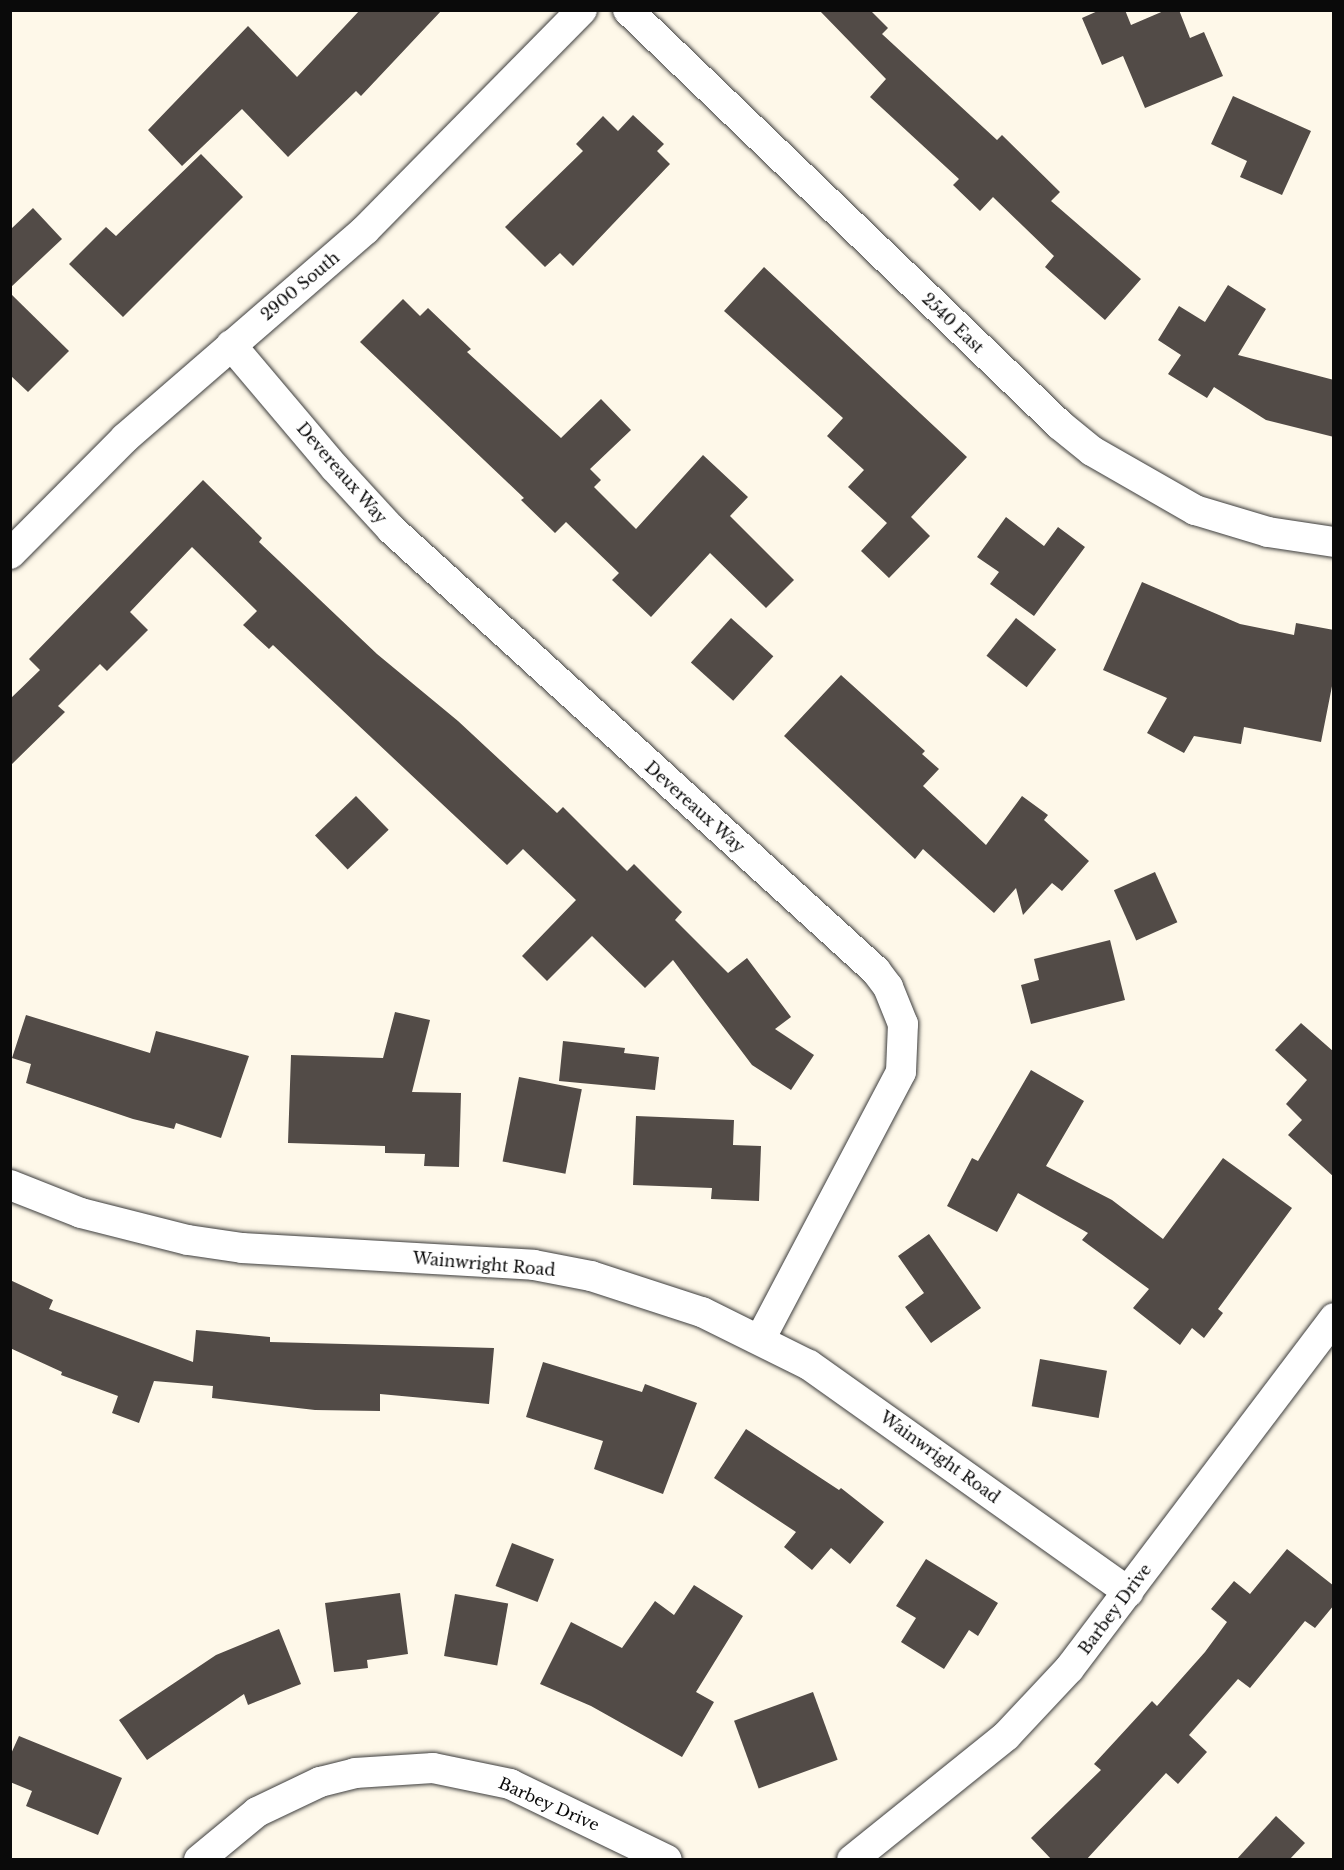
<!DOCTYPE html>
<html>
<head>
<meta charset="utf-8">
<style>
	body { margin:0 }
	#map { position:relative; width:1344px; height:1870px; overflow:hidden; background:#fef8e9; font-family:"Libre Baskerville",serif }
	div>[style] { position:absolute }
	.building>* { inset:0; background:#524b47; transform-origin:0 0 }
	.roads { filter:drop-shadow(0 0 2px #3d3d3d) drop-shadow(0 0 2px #3d3d3d) }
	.minor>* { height:30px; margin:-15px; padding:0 15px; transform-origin:15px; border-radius:15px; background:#fff }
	span { translate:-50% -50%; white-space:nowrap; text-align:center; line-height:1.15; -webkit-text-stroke:6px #fff; paint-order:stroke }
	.street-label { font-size:16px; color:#0a0a0a }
	.frame { position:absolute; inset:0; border:12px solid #0a0a0a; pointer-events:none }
</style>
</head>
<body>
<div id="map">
	<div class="building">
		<i style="clip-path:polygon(360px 10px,442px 10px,361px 96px,356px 91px,288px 157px,242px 109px,182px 166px,148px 130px,248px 26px,297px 77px)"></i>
		<i style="clip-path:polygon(819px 10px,870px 10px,888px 28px,882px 34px,997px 140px,1002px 135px,1060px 192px,1051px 201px,1141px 279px,1105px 320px,1045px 267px,1054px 256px,993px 197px,980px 211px,953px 185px,959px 179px,870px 97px,886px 79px)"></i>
		<i style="clip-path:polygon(1100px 10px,1125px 10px,1131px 25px,1166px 10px,1179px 10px,1190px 38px,1204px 32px,1223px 76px,1145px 108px,1123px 56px,1102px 65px,1082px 18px)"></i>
		<i style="clip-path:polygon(1233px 96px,1311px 131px,1282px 195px,1240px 177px,1247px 161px,1211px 144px)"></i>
		<i style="clip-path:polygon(633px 115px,664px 144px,657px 151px,670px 164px,573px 266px,560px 253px,545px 267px,505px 227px,583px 151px,576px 144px,603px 116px,618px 131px)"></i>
		<i style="clip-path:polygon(201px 154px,243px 197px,123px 317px,69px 264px,106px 227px,116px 236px)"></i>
		<i style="clip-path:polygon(33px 208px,62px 239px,10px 288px,10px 230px)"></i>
		<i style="clip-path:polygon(764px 267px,967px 457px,911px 517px,930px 536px,889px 578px,861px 551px,887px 523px,848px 487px,864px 470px,827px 436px,843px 418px,724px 311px)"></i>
		<i style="clip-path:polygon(1228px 285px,1266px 309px,1238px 355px,1334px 380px,1334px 437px,1266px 420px,1214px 387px,1207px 398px,1168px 374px,1181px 355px,1158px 340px,1179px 306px,1205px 322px)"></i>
		<i style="clip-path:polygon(10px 293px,69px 351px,28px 392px,10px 375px)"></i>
		<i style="clip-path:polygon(403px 299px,420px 316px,428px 308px,471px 349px,467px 352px,561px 438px,601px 399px,631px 430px,590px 469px,601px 480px,594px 487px,636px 529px,703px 455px,748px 497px,730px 516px,794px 580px,766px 608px,710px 553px,651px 617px,612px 580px,619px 573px,566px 522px,555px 533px,521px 500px,524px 498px,360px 342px)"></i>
		<i style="clip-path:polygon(203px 480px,262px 538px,259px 542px,377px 654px,458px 721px,557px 813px,563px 807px,627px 871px,634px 864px,682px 912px,675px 920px,728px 973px,747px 958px,791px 1017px,775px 1029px,814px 1055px,791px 1090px,752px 1065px,673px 960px,645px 988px,592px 936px,547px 981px,522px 956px,576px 900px,523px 849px,507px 865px,273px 645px,269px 649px,243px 625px,257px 611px,192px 547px,130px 612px,148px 630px,107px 671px,100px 664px,58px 706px,65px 712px,10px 766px,10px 699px,40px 670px,29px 659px)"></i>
		<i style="clip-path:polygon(1006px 517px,1044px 546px,1058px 527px,1085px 547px,1034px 616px,990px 584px,999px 572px,977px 557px)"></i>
		<i style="clip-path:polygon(1142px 582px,1240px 624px,1294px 635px,1296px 623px,1334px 630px,1334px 676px,1321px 742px,1244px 727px,1241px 744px,1194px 736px,1184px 753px,1147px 733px,1167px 698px,1103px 670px)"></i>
		<i style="left:731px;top:618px;width:57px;height:60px;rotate:42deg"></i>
		<i style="left:1016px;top:618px;width:51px;height:48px;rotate:38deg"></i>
		<i style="clip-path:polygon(841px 675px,925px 751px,922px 754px,939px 769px,923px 786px,986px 845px,1022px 796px,1048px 815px,1044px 820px,1089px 861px,1062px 891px,1052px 883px,1023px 915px,1016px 888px,994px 913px,923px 849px,915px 859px,784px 736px)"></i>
		<i style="left:356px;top:796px;width:47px;height:57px;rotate:46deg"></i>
		<i style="left:1155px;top:872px;width:55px;height:45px;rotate:66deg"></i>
		<i style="clip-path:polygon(1110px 940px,1125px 1000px,1031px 1024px,1021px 985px,1039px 980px,1034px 959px)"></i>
		<i style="clip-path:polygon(395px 1012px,430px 1020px,412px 1092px,461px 1093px,459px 1167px,424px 1166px,425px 1154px,385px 1153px,385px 1146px,288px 1143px,291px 1055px,383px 1058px)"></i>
		<i style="clip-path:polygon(26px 1015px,150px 1053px,156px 1031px,249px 1056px,221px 1138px,176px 1123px,174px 1129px,133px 1119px,26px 1083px,31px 1064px,12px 1058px)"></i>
		<i style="clip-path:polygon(1301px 1023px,1334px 1052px,1334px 1177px,1288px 1135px,1302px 1120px,1286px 1104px,1307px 1080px,1275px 1050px)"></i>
		<i style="clip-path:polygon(563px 1041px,625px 1048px,624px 1053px,659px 1057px,655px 1090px,559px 1081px)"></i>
		<i style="clip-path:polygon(1031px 1070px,1084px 1101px,1046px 1166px,1112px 1200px,1163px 1239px,1223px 1158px,1292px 1208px,1218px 1309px,1223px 1313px,1204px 1338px,1192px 1328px,1180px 1345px,1133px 1308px,1149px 1289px,1082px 1240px,1088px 1233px,1018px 1193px,997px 1232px,947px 1206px,972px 1158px,978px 1161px)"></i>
		<i style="left:519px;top:1077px;width:64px;height:86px;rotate:11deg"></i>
		<i style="clip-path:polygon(636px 1116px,734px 1120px,733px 1145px,761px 1146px,759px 1201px,711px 1199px,712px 1188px,633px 1185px)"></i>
		<i style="clip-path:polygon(929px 1234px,981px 1308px,931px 1343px,905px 1307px,924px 1293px,898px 1256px)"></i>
		<i style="clip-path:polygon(10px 1280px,53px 1300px,49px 1309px,193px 1362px,196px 1330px,270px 1337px,270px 1342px,494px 1348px,489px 1404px,380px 1394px,380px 1411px,315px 1410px,212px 1398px,213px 1386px,154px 1381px,139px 1423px,112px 1413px,118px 1396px,61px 1375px,62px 1372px,10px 1348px)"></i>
		<i style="left:1040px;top:1359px;width:68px;height:48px;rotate:10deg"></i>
		<i style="clip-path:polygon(543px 1362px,642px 1392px,645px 1384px,697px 1403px,663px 1494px,594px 1469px,603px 1441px,526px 1417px)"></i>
		<i style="clip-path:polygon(746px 1429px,839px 1490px,841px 1488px,884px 1522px,850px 1564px,831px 1548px,812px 1570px,784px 1547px,796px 1532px,714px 1478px)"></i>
		<i style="left:512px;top:1543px;width:45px;height:46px;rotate:21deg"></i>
		<i style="clip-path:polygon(1287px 1549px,1334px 1586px,1334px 1605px,1315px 1628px,1305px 1621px,1250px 1688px,1238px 1679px,1189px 1735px,1207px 1752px,1178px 1784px,1166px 1773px,1086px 1860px,1052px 1860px,1031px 1838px,1101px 1770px,1094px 1764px,1152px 1701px,1157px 1706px,1205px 1652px,1227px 1622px,1211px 1609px,1234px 1581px,1250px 1594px)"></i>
		<i style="clip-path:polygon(926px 1559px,998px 1603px,978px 1636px,969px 1630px,944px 1669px,901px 1642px,916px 1618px,896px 1606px)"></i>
		<i style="clip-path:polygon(694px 1585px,743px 1616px,696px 1692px,714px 1702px,682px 1757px,591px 1706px,540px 1684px,571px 1622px,622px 1648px,655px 1601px,674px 1615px)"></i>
		<i style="clip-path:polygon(400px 1593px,408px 1654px,367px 1660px,368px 1668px,334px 1672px,325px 1603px)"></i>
		<i style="left:455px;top:1594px;width:54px;height:63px;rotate:10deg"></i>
		<i style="clip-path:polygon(279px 1629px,301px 1684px,248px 1705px,244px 1694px,147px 1760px,119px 1720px,216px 1655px)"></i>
		<i style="left:813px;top:1692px;width:72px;height:84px;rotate:70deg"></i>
		<i style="clip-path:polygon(19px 1736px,122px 1778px,98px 1835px,26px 1806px,32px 1791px,10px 1782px,10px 1756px)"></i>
		<i style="clip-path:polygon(1276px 1816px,1305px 1843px,1289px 1860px,1236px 1860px)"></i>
	</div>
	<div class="roads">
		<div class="minor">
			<i style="left:628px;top:10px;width:599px;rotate:43.85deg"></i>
			<i style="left:1060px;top:425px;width:41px;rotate:39.1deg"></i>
			<i style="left:1092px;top:451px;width:119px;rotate:29.8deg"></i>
			<i style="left:1195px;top:510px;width:76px;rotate:16.8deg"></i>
			<i style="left:1268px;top:532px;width:67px;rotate:8.6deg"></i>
			<i style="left:231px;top:345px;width:161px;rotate:49.8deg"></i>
			<i style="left:335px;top:468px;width:83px;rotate:47.4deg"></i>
			<i style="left:391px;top:529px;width:656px;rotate:42.34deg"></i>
			<i style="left:876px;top:971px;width:20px;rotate:53deg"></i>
			<i style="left:888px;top:987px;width:40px;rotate:68deg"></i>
			<i style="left:903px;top:1024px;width:48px;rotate:92.4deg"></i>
			<i style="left:901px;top:1072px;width:302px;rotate:117.8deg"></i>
			<i style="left:10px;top:554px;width:163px;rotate:-45.2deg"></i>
			<i style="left:125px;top:438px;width:318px;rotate:-40.9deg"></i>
			<i style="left:365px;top:230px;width:309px;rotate:-45.4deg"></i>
			<i style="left:10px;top:1185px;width:76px;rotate:21.5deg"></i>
			<i style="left:81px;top:1213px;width:110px;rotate:14.2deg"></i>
			<i style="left:188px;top:1240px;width:55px;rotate:8.4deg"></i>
			<i style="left:242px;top:1248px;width:292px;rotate:3.3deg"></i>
			<i style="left:534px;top:1265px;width:58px;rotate:10.9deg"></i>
			<i style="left:591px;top:1276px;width:117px;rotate:18deg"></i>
			<i style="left:702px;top:1312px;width:119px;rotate:26.4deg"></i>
			<i style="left:809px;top:1365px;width:392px;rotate:35.4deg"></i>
			<i style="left:199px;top:1860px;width:75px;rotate:-39.6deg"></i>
			<i style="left:257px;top:1812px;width:70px;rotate:-25.5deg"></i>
			<i style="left:320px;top:1782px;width:36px;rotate:-14deg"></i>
			<i style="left:355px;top:1773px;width:78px;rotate:-3.7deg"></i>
			<i style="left:433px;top:1768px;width:79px;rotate:11.7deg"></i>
			<i style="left:510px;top:1784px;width:174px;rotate:25.8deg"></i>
			<i style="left:852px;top:1860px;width:198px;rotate:-38.8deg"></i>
			<i style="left:1006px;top:1736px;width:92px;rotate:-46.8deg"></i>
			<i style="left:1069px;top:1669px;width:440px;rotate:-52.9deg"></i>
		</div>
	</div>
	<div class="street-label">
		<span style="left:300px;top:286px;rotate:-40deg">2900 South</span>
		<span style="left:953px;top:323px;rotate:44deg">2540 East</span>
		<span style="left:342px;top:473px;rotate:49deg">Devereaux Way</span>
		<span style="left:695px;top:807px;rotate:42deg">Devereaux Way</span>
		<span style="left:484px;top:1264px;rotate:5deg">Wainwright Road</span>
		<span style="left:940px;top:1457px;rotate:36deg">Wainwright Road</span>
		<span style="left:1115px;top:1609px;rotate:-53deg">Barbey Drive</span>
		<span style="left:549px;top:1804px;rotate:24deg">Barbey Drive</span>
	</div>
	<div class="frame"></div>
</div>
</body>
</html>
